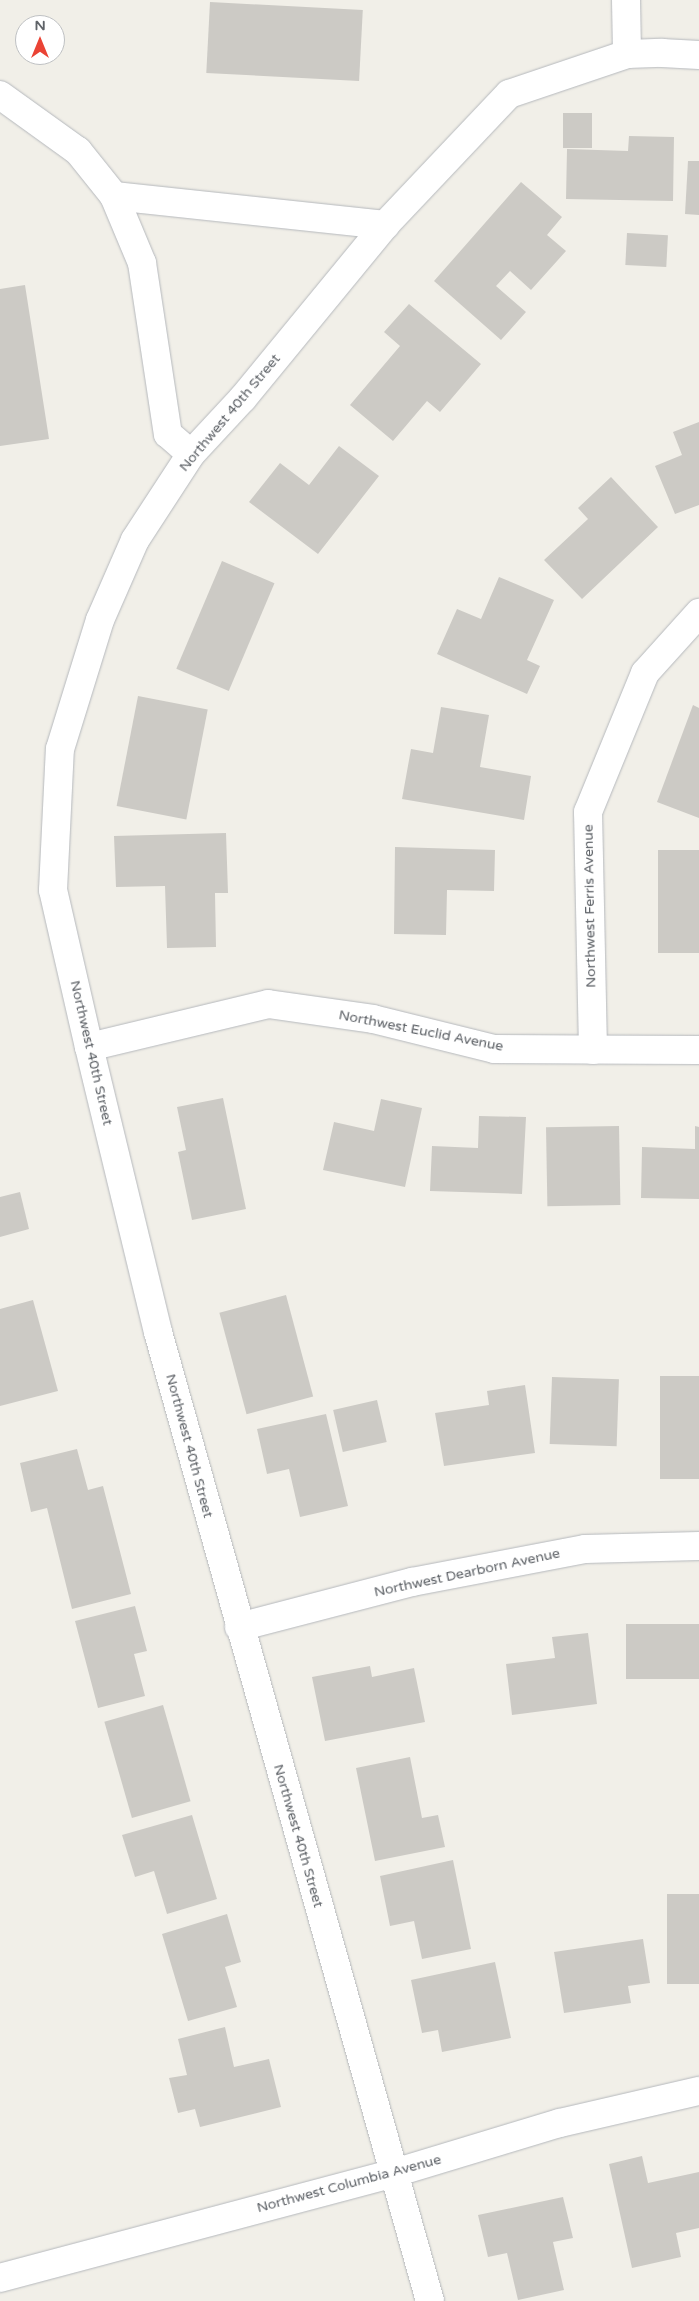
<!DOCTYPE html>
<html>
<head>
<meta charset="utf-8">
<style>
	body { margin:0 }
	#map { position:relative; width:699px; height:2301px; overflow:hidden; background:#f1efe8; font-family:"Varela Round",sans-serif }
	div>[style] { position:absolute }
	.building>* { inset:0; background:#cccac5; transform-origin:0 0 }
	.roads { filter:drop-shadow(0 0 1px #b5b8bc) drop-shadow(0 0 1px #b5b8bc) }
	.minor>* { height:28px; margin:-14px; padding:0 14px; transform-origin:14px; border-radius:14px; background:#fff }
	span { translate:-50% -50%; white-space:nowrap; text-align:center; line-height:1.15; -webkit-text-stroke:4.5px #fff; paint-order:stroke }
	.street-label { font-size:14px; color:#5f6368 }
	.north { position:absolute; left:15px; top:15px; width:50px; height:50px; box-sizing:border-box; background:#fff; border:1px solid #bfc1c3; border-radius:50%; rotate:0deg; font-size:14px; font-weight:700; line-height:20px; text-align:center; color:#5f6368 }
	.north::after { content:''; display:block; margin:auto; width:18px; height:22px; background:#ea4335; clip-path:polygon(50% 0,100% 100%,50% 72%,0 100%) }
</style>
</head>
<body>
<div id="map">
	<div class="building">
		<i style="left:210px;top:2px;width:153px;height:71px;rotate:3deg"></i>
		<i style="left:563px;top:113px;width:29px;height:35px"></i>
		<i style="clip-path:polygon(629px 136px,674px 137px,673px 201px,566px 199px,567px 149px,628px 151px)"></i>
		<i style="clip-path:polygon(688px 161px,699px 161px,699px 215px,685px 214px)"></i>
		<i style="clip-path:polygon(521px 182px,562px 217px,547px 235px,566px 251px,531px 290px,510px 271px,496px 286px,526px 312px,501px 340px,434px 281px)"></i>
		<i style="left:627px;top:233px;width:41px;height:32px;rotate:3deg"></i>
		<i style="clip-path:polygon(25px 285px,49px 439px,0 446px,0 289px)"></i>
		<i style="clip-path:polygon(409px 304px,481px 364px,440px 412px,427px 401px,393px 441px,350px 405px,400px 346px,384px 332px)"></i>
		<i style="clip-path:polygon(699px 422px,699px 505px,675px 514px,655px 466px,682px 455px,673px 432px)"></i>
		<i style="clip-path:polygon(339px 446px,379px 476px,318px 554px,249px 502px,280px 463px,309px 485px)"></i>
		<i style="clip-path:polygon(611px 477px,658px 527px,582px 599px,544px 560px,588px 519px,578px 508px)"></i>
		<i style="left:222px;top:561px;width:57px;height:117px;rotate:23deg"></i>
		<i style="clip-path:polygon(499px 577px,554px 600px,527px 660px,540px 666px,527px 694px,437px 654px,457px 609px,481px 619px)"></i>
		<i style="left:138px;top:696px;width:71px;height:112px;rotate:11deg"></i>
		<i style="clip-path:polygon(693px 705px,699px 708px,699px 818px,657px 802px)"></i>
		<i style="clip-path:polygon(441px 707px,489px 715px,480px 767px,531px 776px,524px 820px,402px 799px,411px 749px,433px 753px)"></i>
		<i style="clip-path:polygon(226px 833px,228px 893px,215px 893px,216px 947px,167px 948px,165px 886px,116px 887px,114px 836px)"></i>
		<i style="clip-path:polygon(395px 847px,495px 850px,494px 891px,447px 890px,446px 935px,394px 934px)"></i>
		<i style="left:658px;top:850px;width:41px;height:103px"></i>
		<i style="clip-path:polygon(223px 1098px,246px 1209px,192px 1220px,178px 1152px,186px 1150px,177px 1107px)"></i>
		<i style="clip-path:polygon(381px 1099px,422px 1108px,405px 1187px,323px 1170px,334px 1122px,374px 1131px)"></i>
		<i style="clip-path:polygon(479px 1116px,526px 1117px,522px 1194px,430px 1191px,432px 1146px,478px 1148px)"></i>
		<i style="left:619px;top:1126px;width:79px;height:73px;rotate:89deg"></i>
		<i style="clip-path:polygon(695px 1126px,699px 1127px,699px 1199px,641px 1198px,642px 1147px,695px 1149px)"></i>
		<i style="clip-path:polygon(20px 1192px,29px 1229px,0 1237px,0 1197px)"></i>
		<i style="left:286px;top:1295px;width:105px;height:69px;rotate:75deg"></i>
		<i style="clip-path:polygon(33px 1300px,58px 1391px,0 1406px,0 1309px)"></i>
		<i style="left:699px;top:1376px;width:103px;height:39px;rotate:90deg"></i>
		<i style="left:552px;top:1377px;width:67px;height:67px;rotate:2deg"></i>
		<i style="clip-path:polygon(525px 1385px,535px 1453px,444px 1466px,435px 1413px,489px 1405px,487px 1391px)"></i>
		<i style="left:377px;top:1400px;width:43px;height:45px;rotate:77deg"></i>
		<i style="clip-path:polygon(326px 1414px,348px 1506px,300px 1517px,289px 1469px,267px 1474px,257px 1429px)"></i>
		<i style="clip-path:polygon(77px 1449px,88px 1490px,103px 1486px,131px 1594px,72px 1609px,47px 1508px,31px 1512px,20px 1463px)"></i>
		<i style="clip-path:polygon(135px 1606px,147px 1651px,134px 1654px,145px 1696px,98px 1708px,75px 1621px)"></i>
		<i style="left:699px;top:1624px;width:55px;height:73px;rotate:90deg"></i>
		<i style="clip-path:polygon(588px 1633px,597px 1704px,512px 1715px,506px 1664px,555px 1658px,552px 1637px)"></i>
		<i style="clip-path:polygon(370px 1666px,372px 1677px,414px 1668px,425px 1722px,325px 1741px,312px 1677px)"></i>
		<i style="left:163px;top:1705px;width:100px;height:61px;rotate:74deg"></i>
		<i style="clip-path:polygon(410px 1757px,422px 1818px,438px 1815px,445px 1847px,375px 1861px,356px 1768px)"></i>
		<i style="clip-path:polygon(192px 1815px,217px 1899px,167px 1914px,154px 1871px,135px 1877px,122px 1835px)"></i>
		<i style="clip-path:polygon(453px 1860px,471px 1949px,422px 1959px,414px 1921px,390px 1926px,380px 1876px)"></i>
		<i style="left:699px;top:1894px;width:90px;height:32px;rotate:90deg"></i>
		<i style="clip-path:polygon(227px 1914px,241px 1962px,225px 1967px,237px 2007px,188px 2021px,162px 1934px)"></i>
		<i style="clip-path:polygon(643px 1939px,650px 1983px,628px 1986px,631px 2003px,564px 2013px,554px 1952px)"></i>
		<i style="clip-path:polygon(495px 1962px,511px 2038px,442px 2052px,438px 2030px,422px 2033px,411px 1980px)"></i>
		<i style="clip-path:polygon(225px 2027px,234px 2067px,269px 2059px,281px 2107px,200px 2127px,195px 2109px,178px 2113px,169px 2078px,187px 2075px,178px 2039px)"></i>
		<i style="clip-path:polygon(642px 2156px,648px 2183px,699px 2172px,699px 2228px,676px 2233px,681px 2257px,632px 2268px,609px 2164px)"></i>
		<i style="clip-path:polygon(563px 2197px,573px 2238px,553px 2242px,564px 2290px,518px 2300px,507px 2253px,488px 2257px,478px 2215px)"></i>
	</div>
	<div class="roads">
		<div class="minor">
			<i style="left:626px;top:0;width:54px;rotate:88.9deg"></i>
			<i style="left:0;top:95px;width:96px;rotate:35.7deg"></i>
			<i style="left:78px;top:151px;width:58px;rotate:51.3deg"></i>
			<i style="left:114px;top:196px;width:73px;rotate:67.3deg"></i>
			<i style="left:142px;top:263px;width:173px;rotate:81.4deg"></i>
			<i style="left:168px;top:434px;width:30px;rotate:41deg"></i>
			<i style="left:114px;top:196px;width:273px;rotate:6.1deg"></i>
			<i style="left:89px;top:1047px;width:184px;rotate:-13.5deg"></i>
			<i style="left:268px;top:1004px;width:106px;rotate:8.1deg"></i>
			<i style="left:373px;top:1019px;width:125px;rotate:13.9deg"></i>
			<i style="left:494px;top:1049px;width:205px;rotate:0.3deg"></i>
			<i style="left:593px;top:1050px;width:238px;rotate:-91.2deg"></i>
			<i style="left:588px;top:812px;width:150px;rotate:-67.7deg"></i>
			<i style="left:645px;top:673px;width:81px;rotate:-48deg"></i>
			<i style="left:239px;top:1627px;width:179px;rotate:-14.6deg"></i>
			<i style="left:412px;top:1582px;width:176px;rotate:-10.8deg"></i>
			<i style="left:585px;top:1549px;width:114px;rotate:-1.5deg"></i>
			<i style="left:0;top:2278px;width:408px;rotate:-14.9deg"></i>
			<i style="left:394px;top:2173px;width:173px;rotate:-16.8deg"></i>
			<i style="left:560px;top:2123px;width:143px;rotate:-13deg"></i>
			<i style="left:430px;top:2301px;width:1006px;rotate:-105.68deg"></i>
			<i style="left:158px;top:1332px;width:293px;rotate:-103.6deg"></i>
			<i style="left:89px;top:1047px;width:161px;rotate:-102.9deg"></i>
			<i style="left:53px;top:890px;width:141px;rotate:-87.2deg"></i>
			<i style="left:60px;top:749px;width:135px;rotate:-72.8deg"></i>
			<i style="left:100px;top:620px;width:87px;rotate:-66.4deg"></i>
			<i style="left:135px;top:540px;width:103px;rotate:-56.9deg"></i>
			<i style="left:191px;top:454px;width:76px;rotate:-47.1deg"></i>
			<i style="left:243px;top:398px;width:224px;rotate:-50.6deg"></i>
			<i style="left:385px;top:225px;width:180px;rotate:-46.6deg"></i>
			<i style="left:509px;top:94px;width:125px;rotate:-18.7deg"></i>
			<i style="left:627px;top:54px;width:35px;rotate:-2deg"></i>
			<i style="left:662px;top:53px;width:37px;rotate:3deg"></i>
		</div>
	</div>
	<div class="street-label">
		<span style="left:230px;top:413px;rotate:-50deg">Northwest 40th Street</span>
		<span style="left:590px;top:906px;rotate:-91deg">Northwest Ferris Avenue</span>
		<span style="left:421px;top:1031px;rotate:11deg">Northwest Euclid Avenue</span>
		<span style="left:91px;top:1053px;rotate:77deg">Northwest 40th Street</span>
		<span style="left:189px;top:1446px;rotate:75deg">Northwest 40th Street</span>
		<span style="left:467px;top:1573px;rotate:-12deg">Northwest Dearborn Avenue</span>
		<span style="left:298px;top:1836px;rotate:74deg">Northwest 40th Street</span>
		<span style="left:349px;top:2184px;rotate:-15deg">Northwest Columbia Avenue</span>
	</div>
	<div class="north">N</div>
</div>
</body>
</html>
